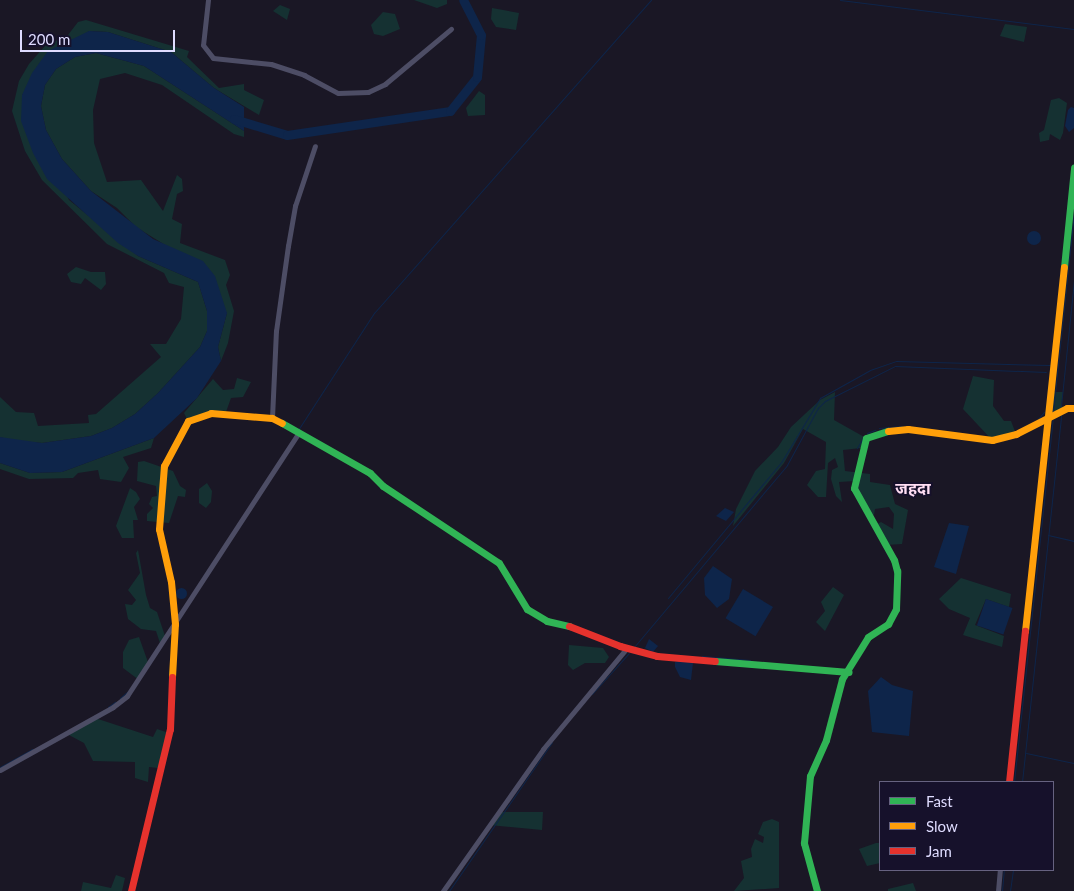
<!DOCTYPE html>
<html>
<head>
<meta charset="utf-8">
<style>
	body { margin:0 }
	#map { position:relative; width:1074px; height:891px; overflow:hidden; background:#1a1725; font-family:Lato,"Noto Sans Devanagari",sans-serif }
	div>[style] { position:absolute }
	.green>* { inset:0; background:#153132 }
	.water>* { inset:0; background:#0e254a; transform-origin:0 0 }
	.round { border-radius:50% }
	.stream>* { height:1px; margin:-0.5px; padding:0 0.5px; transform-origin:0.5px; border-radius:0.5px; background:#0e254a }
	.river>* { height:9px; margin:-4.5px; padding:0 4.5px; transform-origin:4.5px; border-radius:4.5px; background:#0e254a }
	.street>* { height:5px; margin:-2.5px; padding:0 2.5px; transform-origin:2.5px; border-radius:2.5px; background:#4d4d65 }
	.fast>* { height:7px; margin:-3.5px; padding:0 3.5px; transform-origin:3.5px; border-radius:3.5px; background:#30b455 }
	.slow>* { height:7px; margin:-3.5px; padding:0 3.5px; transform-origin:3.5px; border-radius:3.5px; background:#ff9f0a }
	.jam>* { height:7px; margin:-3.5px; padding:0 3.5px; transform-origin:3.5px; border-radius:3.5px; background:#e5322d }
	span { translate:-50% -50%; white-space:nowrap; text-align:center; line-height:1.15; -webkit-text-stroke:4px #16112b; paint-order:stroke }
	.quarter-label { font-size:16px; color:#ffdef3; font-weight:700 }
	.legend { position:absolute; left:879px; top:781px; width:175px; height:90px; box-sizing:border-box; background:#16112b; border:1px solid #666280; margin:0; padding:6px 9px; list-style:none; font-size:15px; color:#dfdcff }
	.legend li { display:flex; align-items:center; gap:10px; height:25px }
	.legend b { width:25px; border:1px solid #666280 }
	.scale { position:absolute; left:20px; top:30px; width:155px; height:22px; box-sizing:border-box; border:2px solid #dfdcff; border-top:0; padding-left:6px; font-size:15px; line-height:18px; white-space:nowrap; color:#dfdcff; -webkit-text-stroke:4px #16112b; paint-order:stroke }
</style>
</head>
<body>
<div id="map">
	<div class="green">
		<i style="clip-path:polygon(414px 0,447px 0,447px 4px,437px 8px)"></i>
		<i style="clip-path:polygon(280px 5px,290px 9px,287px 20px,273px 11px)"></i>
		<i style="clip-path:polygon(492px 8px,519px 13px,516px 30px,496px 27px,491px 19px)"></i>
		<i style="clip-path:polygon(383px 12px,395px 14px,400px 29px,383px 36px,374px 34px,371px 25px)"></i>
		<i style="clip-path:polygon(86px 20px,189px 51px,187px 57px,219px 88px,244px 84px,244px 90px,264px 100px,259px 115px,214px 88px,171px 52px,108px 32px,89px 31px,22px 95px,69px 200px,138px 256px,198px 282px,207px 311px,207px 331px,200px 347px,158px 393px,135px 414px,112px 428px,91px 436px,42px 443px,11px 440px,0 437px,0 397px,16px 412px,34px 413px,38px 426px,89px 423px,88px 415px,96px 414px,161px 357px,150px 344px,166px 344px,181px 319px,184px 287px,169px 283px,164px 273px,107px 244px,42px 180px,25px 151px,12px 111px,19px 81px,29px 64px,45px 46px,68px 35px,78px 22px)"></i>
		<i style="clip-path:polygon(1005px 24px,1027px 27px,1024px 42px,1000px 36px)"></i>
		<i style="clip-path:polygon(96px 53px,144px 66px,244px 131px,244px 137px,234px 134px,162px 85px,125px 73px,100px 79px,93px 110px,94px 143px,107px 182px,141px 180px,163px 211px,177px 175px,182px 179px,183px 191px,177px 194px,172px 219px,182px 224px,180px 243px,225px 260px,230px 275px,226px 285px,234px 311px,228px 343px,221px 361px,218px 347px,227px 313px,170px 248px,136px 227px,117px 208px,91px 191px,62px 159px,46px 130px,41px 106px,45px 85px,56px 69px,75px 57px)"></i>
		<i style="clip-path:polygon(479px 91px,485px 95px,485px 115px,468px 116px,466px 108px)"></i>
		<i style="clip-path:polygon(1059px 98px,1067px 103px,1063px 133px,1060px 140px,1050px 134px,1049px 140px,1040px 142px,1039px 133px,1044px 130px,1051px 100px)"></i>
		<i style="clip-path:polygon(76px 267px,91px 272px,105px 272px,106px 284px,101px 290px,85px 278px,81px 284px,71px 282px,67px 274px)"></i>
		<i style="clip-path:polygon(973px 376px,994px 380px,993px 406px,1004px 421px,1011px 421px,1016px 434px,992px 440px,963px 409px)"></i>
		<i style="clip-path:polygon(237px 378px,251px 382px,243px 397px,231px 398px,226px 412px,188px 421px,184px 413px,213px 379px,223px 390px,234px 389px)"></i>
		<i style="clip-path:polygon(835px 392px,834px 420px,866px 438px,861px 448px,843px 450px,845px 471px,870px 474px,870px 482px,890px 485px,895px 504px,908px 510px,902px 544px,886px 545px,874px 526px,881px 522px,893px 529px,894px 514px,889px 507px,875px 509px,874px 515px,867px 514px,855px 481px,839px 482px,842px 502px,836px 496px,831px 479px,832px 470px,838px 467px,835px 458px,828px 463px,826px 497px,818px 497px,807px 485px,816px 471px,825px 469px,826px 442px,803px 429px,784px 463px,733px 526px,736px 509px,755px 471px,778px 447px,791px 427px,820px 400px)"></i>
		<i style="clip-path:polygon(1051px 392px,1063px 392px,1061px 406px,1067px 408px,1049px 415px)"></i>
		<i style="clip-path:polygon(154px 438px,151px 448px,123px 457px,129px 468px,121px 482px,100px 479px,98px 470px,78px 473px,73px 478px,29px 479px,0 469px,0 463px,30px 473px,62px 472px)"></i>
		<i style="clip-path:polygon(144px 461px,173px 471px,180px 486px,186px 490px,185px 497px,178px 496px,169px 523px,147px 521px,147px 514px,153px 508px,149px 504px,152px 497px,157px 496px,156px 486px,137px 481px,138px 462px)"></i>
		<i style="clip-path:polygon(207px 483px,212px 491px,211px 502px,206px 508px,199px 503px,199px 489px)"></i>
		<i style="clip-path:polygon(130px 488px,136px 492px,140px 499px,134px 507px,138px 520px,133px 520px,134px 538px,122px 538px,116px 526px)"></i>
		<i style="clip-path:polygon(138px 550px,146px 595px,150px 608px,157px 612px,166px 639px,161px 646px,156px 631px,141px 629px,128px 619px,125px 604px,132px 605px,136px 600px,128px 590px,140px 573px,136px 553px)"></i>
		<i style="clip-path:polygon(961px 578px,1011px 594px,1009px 607px,986px 599px,975px 625px,1004px 636px,1002px 647px,963px 635px,970px 618px,949px 609px,939px 599px)"></i>
		<i style="clip-path:polygon(833px 587px,844px 595px,825px 631px,816px 622px,825px 611px,821px 602px)"></i>
		<i style="clip-path:polygon(139px 637px,149px 665px,139px 680px,123px 668px,123px 652px,129px 640px)"></i>
		<i style="clip-path:polygon(569px 645px,603px 648px,609px 657px,605px 663px,585px 663px,573px 670px,568px 665px)"></i>
		<i style="clip-path:polygon(95px 718px,153px 737px,157px 729px,169px 733px,158px 768px,149px 767px,148px 782px,135px 778px,135px 762px,93px 761px,84px 743px,67px 734px)"></i>
		<i style="clip-path:polygon(498px 812px,543px 812px,542px 830px,489px 825px)"></i>
		<i style="clip-path:polygon(772px 819px,779px 822px,779px 888px,734px 891px,744px 878px,741px 861px,752px 857px,751px 849px,755px 839px,763px 843px,764px 837px,758px 834px,763px 822px)"></i>
		<i style="clip-path:polygon(876px 843px,880px 843px,880px 863px,867px 866px,859px 849px)"></i>
		<i style="clip-path:polygon(116px 875px,125px 878px,122px 891px,81px 891px,83px 882px,111px 888px)"></i>
		<i style="clip-path:polygon(913px 883px,916px 891px,888px 891px,888px 889px)"></i>
	</div>
	<div class="water">
		<i style="clip-path:polygon(89px 31px,108px 32px,171px 52px,214px 88px,244px 107px,244px 131px,144px 66px,96px 53px,75px 57px,56px 69px,45px 85px,41px 106px,46px 130px,62px 159px,91px 191px,153px 239px,203px 261px,215px 276px,227px 313px,218px 347px,221px 361px,197px 398px,154px 438px,62px 472px,30px 473px,0 463px,0 437px,42px 443px,91px 436px,112px 428px,135px 414px,158px 393px,200px 347px,207px 331px,207px 311px,198px 282px,138px 256px,118px 243px,47px 179px,33px 153px,21px 121px,22px 95px,32px 73px,48px 51px)"></i>
		<i style="clip-path:polygon(1071px 107px,1074px 108px,1074px 128px,1069px 132px,1065px 126px,1068px 110px)"></i>
		<i class="round" style="left:1027px;top:231px;width:14px;height:14px"></i>
		<i style="clip-path:polygon(725px 508px,734px 512px,726px 521px,716px 516px)"></i>
		<i style="clip-path:polygon(949px 523px,969px 526px,956px 574px,934px 567px)"></i>
		<i style="clip-path:polygon(713px 566px,732px 579px,729px 599px,717px 608px,705px 595px,704px 578px)"></i>
		<i class="round" style="left:175.5px;top:587.5px;width:11px;height:11px"></i>
		<i style="left:743px;top:589px;width:35px;height:34px;rotate:31deg"></i>
		<i style="left:986px;top:599px;width:28px;height:28px;rotate:19deg"></i>
		<i style="clip-path:polygon(649px 639px,658px 646px,653px 652px,645px 648px)"></i>
		<i style="clip-path:polygon(683px 660px,693px 663px,691px 680px,680px 677px,675px 667px,675px 662px)"></i>
		<i style="clip-path:polygon(881px 677px,892px 685px,913px 691px,909px 736px,872px 732px,868px 691px)"></i>
	</div>
	<div class="stream">
		<i style="left:840px;top:0;width:236px;rotate:7.1deg"></i>
		<i style="left:1061px;top:406px;width:126px;rotate:-84.1deg"></i>
		<i style="left:1053px;top:412px;width:202px;rotate:-84deg"></i>
		<i style="left:1037px;top:420px;width:11px;rotate:-49deg"></i>
		<i style="left:879px;top:428px;width:23px;rotate:-5deg"></i>
		<i style="left:298px;top:430px;width:140px;rotate:-57deg"></i>
		<i style="left:374px;top:313px;width:418px;rotate:-48.5deg"></i>
		<i style="left:867px;top:433px;width:9px;rotate:-21deg"></i>
		<i style="left:857px;top:448px;width:14px;rotate:-60deg"></i>
		<i style="left:1048px;top:535px;width:27px;rotate:13deg"></i>
		<i style="left:668px;top:598px;width:178px;rotate:-50.2deg"></i>
		<i style="left:782px;top:461px;width:74px;rotate:-58.9deg"></i>
		<i style="left:820px;top:398px;width:57px;rotate:-29.2deg"></i>
		<i style="left:870px;top:370px;width:28px;rotate:-19deg"></i>
		<i style="left:896px;top:361px;width:154px;rotate:1.5deg"></i>
		<i style="left:634px;top:647px;width:238px;rotate:-49.9deg"></i>
		<i style="left:787px;top:465px;width:65px;rotate:-61.5deg"></i>
		<i style="left:818px;top:408px;width:10px;rotate:-45deg"></i>
		<i style="left:825px;top:401px;width:78px;rotate:-26.6deg"></i>
		<i style="left:895px;top:366px;width:151px;rotate:2.3deg"></i>
		<i style="left:702px;top:656px;width:48px;rotate:4.8deg"></i>
		<i style="left:592px;top:694px;width:55px;rotate:-47.9deg"></i>
		<i style="left:120px;top:698px;width:11px;rotate:-41deg"></i>
		<i style="left:108px;top:707px;width:9px;rotate:-36deg"></i>
		<i style="left:1026px;top:753px;width:49px;rotate:11.8deg"></i>
		<i style="left:0;top:767px;width:37px;rotate:-29deg"></i>
		<i style="left:1014px;top:782px;width:364px;rotate:-83.9deg"></i>
		<i style="left:1022px;top:782px;width:369px;rotate:-83.9deg"></i>
		<i style="left:449px;top:891px;width:181px;rotate:-55.3deg"></i>
		<i style="left:1002px;top:891px;width:21px;rotate:-85deg"></i>
		<i style="left:1010px;top:891px;width:21px;rotate:-82deg"></i>
	</div>
	<div class="river">
		<i style="left:234px;top:119px;width:55px;rotate:16.8deg"></i>
		<i style="left:287px;top:135px;width:165px;rotate:-8.4deg"></i>
		<i style="left:450px;top:111px;width:43px;rotate:-51.5deg"></i>
		<i style="left:477px;top:77px;width:42px;rotate:-84.6deg"></i>
		<i style="left:481px;top:35px;width:39px;rotate:-117deg"></i>
	</div>
	<div class="street">
		<i style="left:208px;top:0;width:45px;rotate:96.3deg"></i>
		<i style="left:203px;top:45px;width:16px;rotate:52deg"></i>
		<i style="left:213px;top:58px;width:58px;rotate:5.9deg"></i>
		<i style="left:271px;top:64px;width:35px;rotate:18deg"></i>
		<i style="left:304px;top:75px;width:38px;rotate:28deg"></i>
		<i style="left:338px;top:93px;width:30px;rotate:-2deg"></i>
		<i style="left:368px;top:92px;width:19px;rotate:-25deg"></i>
		<i style="left:385px;top:84px;width:86px;rotate:-39.8deg"></i>
		<i style="left:272px;top:418px;width:87px;rotate:-87.4deg"></i>
		<i style="left:276px;top:331px;width:86px;rotate:-82deg"></i>
		<i style="left:288px;top:246px;width:41px;rotate:-80.1deg"></i>
		<i style="left:295px;top:206px;width:63px;rotate:-71.6deg"></i>
		<i style="left:0;top:770px;width:129px;rotate:-29.1deg"></i>
		<i style="left:113px;top:707px;width:18px;rotate:-38deg"></i>
		<i style="left:127px;top:696px;width:313px;rotate:-56.9deg"></i>
		<i style="left:443px;top:891px;width:174px;rotate:-54.8deg"></i>
		<i style="left:543px;top:749px;width:131px;rotate:-50.3deg"></i>
		<i style="left:998px;top:891px;width:21px;rotate:-85deg"></i>
	</div>
	<div class="fast">
		<i style="left:1064px;top:267px;width:100px;rotate:-84.2deg"></i>
		<i style="left:282px;top:423px;width:101px;rotate:29.6deg"></i>
		<i style="left:370px;top:473px;width:18px;rotate:45deg"></i>
		<i style="left:383px;top:486px;width:139px;rotate:33.6deg"></i>
		<i style="left:499px;top:563px;width:54px;rotate:58.7deg"></i>
		<i style="left:527px;top:609px;width:23px;rotate:31deg"></i>
		<i style="left:547px;top:621px;width:23px;rotate:13deg"></i>
		<i style="left:715px;top:661px;width:134px;rotate:4.7deg"></i>
		<i style="left:817px;top:891px;width:50px;rotate:-105.2deg"></i>
		<i style="left:804px;top:843px;width:67px;rotate:-84.9deg"></i>
		<i style="left:810px;top:776px;width:39px;rotate:-66deg"></i>
		<i style="left:826px;top:740px;width:63px;rotate:-75.3deg"></i>
		<i style="left:842px;top:679px;width:49px;rotate:-58.2deg"></i>
		<i style="left:868px;top:637px;width:24px;rotate:-33deg"></i>
		<i style="left:888px;top:624px;width:17px;rotate:-62deg"></i>
		<i style="left:896px;top:609px;width:38px;rotate:-88deg"></i>
		<i style="left:897px;top:571px;width:11px;rotate:-105deg"></i>
		<i style="left:894px;top:560px;width:82px;rotate:-119.1deg"></i>
		<i style="left:854px;top:488px;width:51px;rotate:-76.5deg"></i>
		<i style="left:866px;top:438px;width:23px;rotate:-18deg"></i>
	</div>
	<div class="slow">
		<i style="left:888px;top:431px;width:20px;rotate:-6deg"></i>
		<i style="left:908px;top:429px;width:85px;rotate:7.5deg"></i>
		<i style="left:992px;top:440px;width:25px;rotate:-14deg"></i>
		<i style="left:1016px;top:434px;width:57px;rotate:-27deg"></i>
		<i style="left:1067px;top:408px;width:7px"></i>
		<i style="left:1025px;top:631px;width:366px;rotate:-83.9deg"></i>
		<i style="left:172px;top:677px;width:53px;rotate:-86.8deg"></i>
		<i style="left:175px;top:624px;width:42px;rotate:-95.4deg"></i>
		<i style="left:171px;top:582px;width:54px;rotate:-102.8deg"></i>
		<i style="left:159px;top:529px;width:63px;rotate:-85.5deg"></i>
		<i style="left:164px;top:466px;width:51px;rotate:-61.9deg"></i>
		<i style="left:188px;top:421px;width:24px;rotate:-19deg"></i>
		<i style="left:211px;top:413px;width:61px;rotate:4.7deg"></i>
		<i style="left:272px;top:418px;width:11px;rotate:27deg"></i>
	</div>
	<div class="jam">
		<i style="left:569px;top:626px;width:55px;rotate:21.4deg"></i>
		<i style="left:620px;top:646px;width:38px;rotate:15deg"></i>
		<i style="left:657px;top:656px;width:58px;rotate:4.9deg"></i>
		<i style="left:1009px;top:782px;width:152px;rotate:-84deg"></i>
		<i style="left:131px;top:891px;width:167px;rotate:-76.5deg"></i>
		<i style="left:170px;top:729px;width:52px;rotate:-87.8deg"></i>
	</div>
	<div class="quarter-label">
		<span style="left:913px;top:488px">जहदा</span>
	</div>
	<ul class="legend">
	<li><b style="height:6px;background:#30b455"></b>Fast</li>
	<li><b style="height:6px;background:#ff9f0a"></b>Slow</li>
	<li><b style="height:6px;background:#e5322d"></b>Jam</li>
	</ul>
	<div class="scale">200 m</div>
</div>
</body>
</html>
